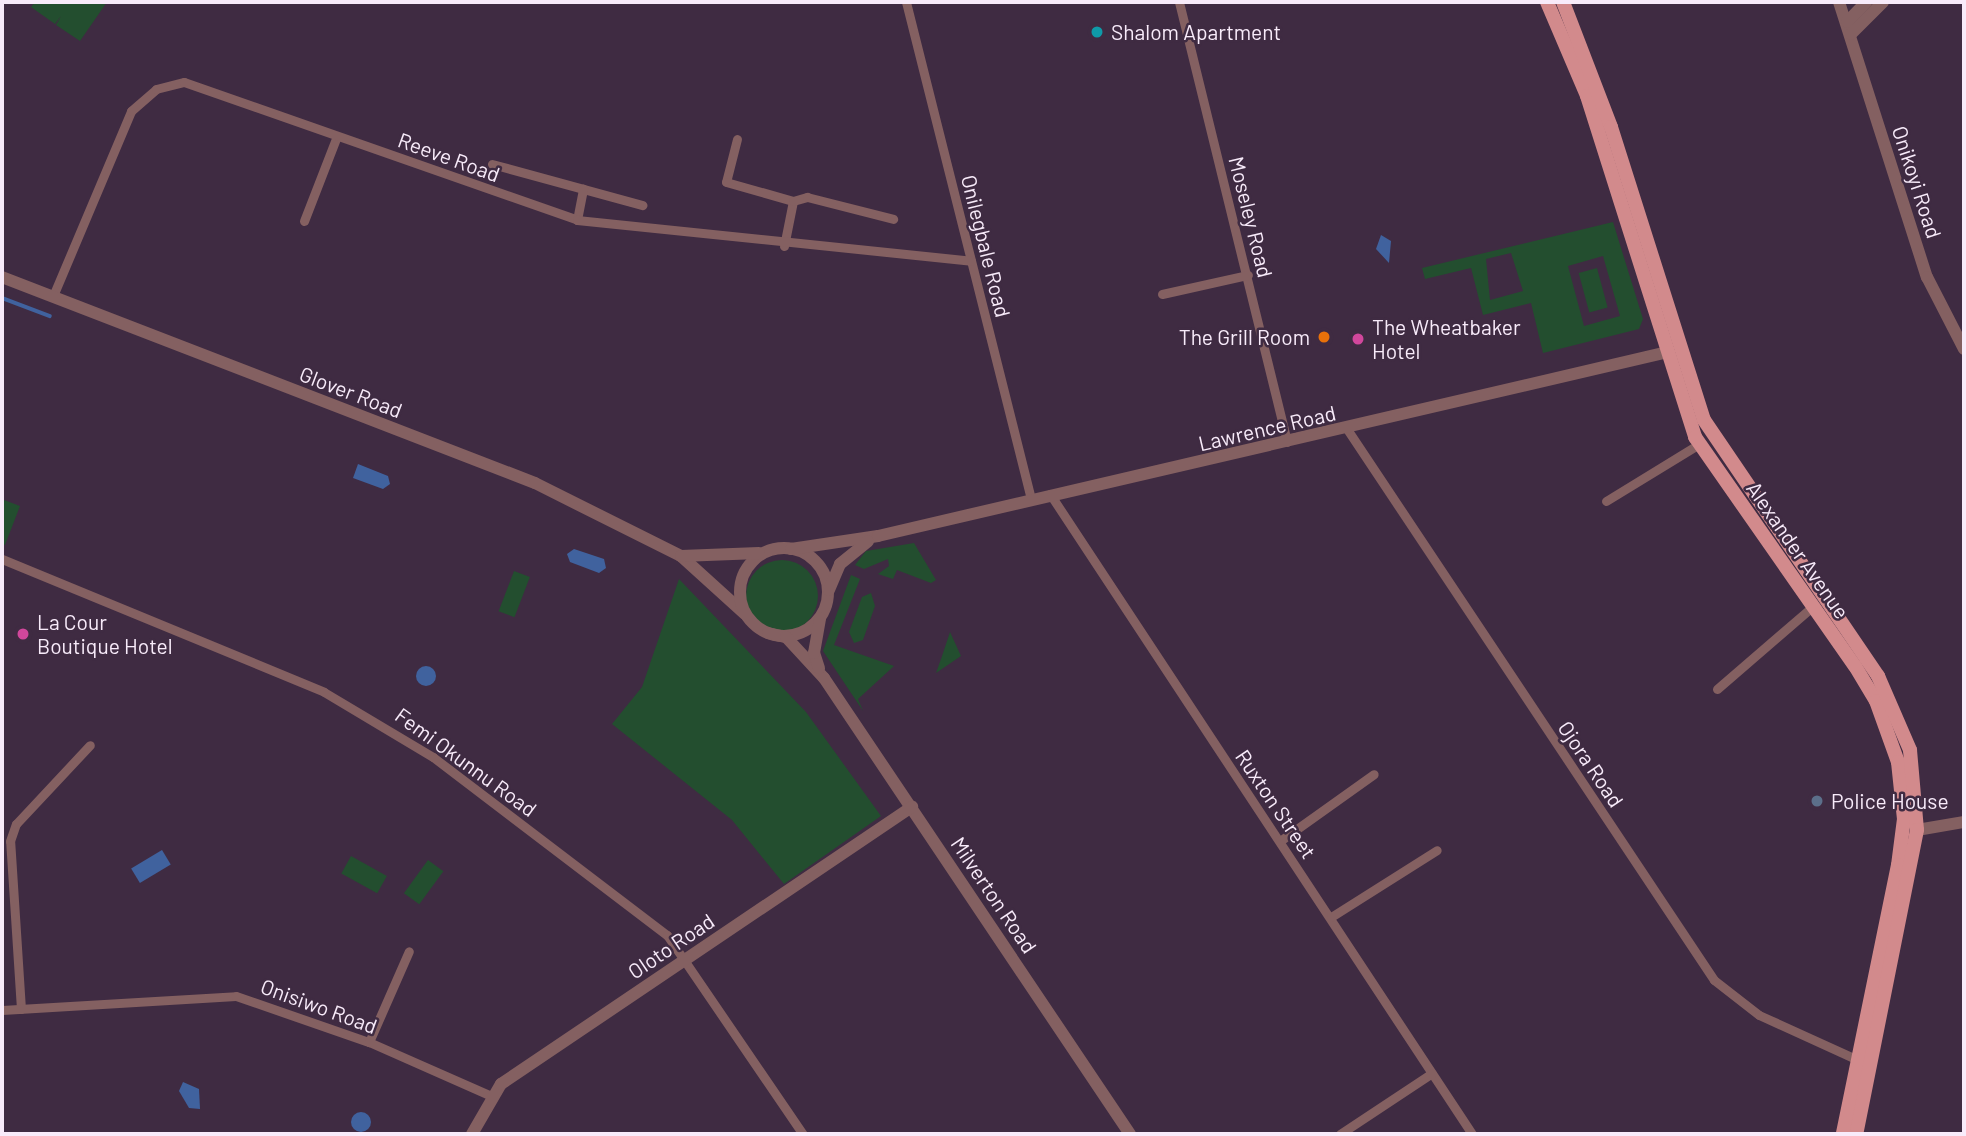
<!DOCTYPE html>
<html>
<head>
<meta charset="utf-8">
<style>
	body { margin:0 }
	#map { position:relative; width:1966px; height:1136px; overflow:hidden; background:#3f2b42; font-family:Barlow,sans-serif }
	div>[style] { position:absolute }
	.green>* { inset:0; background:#234e2f; transform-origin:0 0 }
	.round { border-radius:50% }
	.water>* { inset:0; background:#40629e; transform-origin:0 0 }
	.stream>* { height:3.5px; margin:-1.75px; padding:0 1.75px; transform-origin:1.75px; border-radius:1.75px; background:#40629e }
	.minor>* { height:9px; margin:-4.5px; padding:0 4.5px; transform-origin:4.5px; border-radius:4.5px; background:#846061 }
	.tertiary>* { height:12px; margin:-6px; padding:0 6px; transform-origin:6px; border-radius:6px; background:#846061 }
	.tertiary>.ring { margin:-6px; padding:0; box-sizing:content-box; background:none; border:12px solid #846061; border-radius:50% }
	.primary>* { height:14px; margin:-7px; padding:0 7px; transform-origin:7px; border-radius:7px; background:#d28a8c }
	.dots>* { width:19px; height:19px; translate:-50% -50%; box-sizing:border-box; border:4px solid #3f2b42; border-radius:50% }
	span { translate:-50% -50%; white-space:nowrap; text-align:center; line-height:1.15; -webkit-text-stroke:5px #3f2b42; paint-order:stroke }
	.poi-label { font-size:21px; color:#f8ebfa }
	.left { translate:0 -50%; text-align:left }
	.right { translate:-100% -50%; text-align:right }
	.street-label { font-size:21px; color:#f8ebfa }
	.frame { position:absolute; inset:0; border:4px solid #f8ebfa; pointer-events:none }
</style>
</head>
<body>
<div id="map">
	<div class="green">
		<i style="clip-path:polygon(35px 2px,107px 2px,80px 41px,56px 25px,61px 16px,55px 24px,31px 7px)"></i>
		<i style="clip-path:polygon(evenodd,1613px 222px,1643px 319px,1639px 329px,1543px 353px,1531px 303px,1483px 315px,1471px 268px,1425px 279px,1422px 268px,1613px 222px,1511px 253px,1523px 291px,1490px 300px,1486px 259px,1511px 253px,1613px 222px,1603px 256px,1620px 316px,1584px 326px,1568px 266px,1603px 256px)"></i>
		<i style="left:1597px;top:268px;width:41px;height:19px;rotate:75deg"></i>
		<i style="clip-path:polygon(4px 500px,20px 506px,5px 545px,2px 544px)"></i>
		<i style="clip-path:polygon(914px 543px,936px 580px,931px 583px,897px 570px,893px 579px,878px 574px,889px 566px,888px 559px,864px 569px,855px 565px,866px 551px)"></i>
		<i class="round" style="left:746px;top:560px;width:72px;height:72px"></i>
		<i style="left:514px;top:571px;width:17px;height:43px;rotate:21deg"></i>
		<i style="clip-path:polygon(851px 575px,860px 579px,834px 645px,894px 666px,858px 699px,863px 711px,823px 651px)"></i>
		<i style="clip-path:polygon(679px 579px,806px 712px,881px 816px,784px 884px,732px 820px,612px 724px,642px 687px)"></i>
		<i style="clip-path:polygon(871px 593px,875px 606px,863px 640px,854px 643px,849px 632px,862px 597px)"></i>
		<i style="clip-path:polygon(950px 632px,961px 656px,936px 673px,941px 659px)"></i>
		<i style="left:351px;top:856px;width:41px;height:20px;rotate:29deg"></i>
		<i style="left:428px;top:860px;width:19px;height:41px;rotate:36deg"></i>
	</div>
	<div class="water">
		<i style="clip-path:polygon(1381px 235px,1391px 241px,1389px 263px,1376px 249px)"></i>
		<i style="clip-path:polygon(358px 464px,388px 476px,390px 484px,383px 489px,353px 478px)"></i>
		<i style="clip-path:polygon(574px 549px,604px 559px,606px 568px,599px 573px,570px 562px,567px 554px)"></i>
		<i class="round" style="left:416px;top:666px;width:20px;height:20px"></i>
		<i style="left:162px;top:850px;width:17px;height:36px;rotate:59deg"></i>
		<i style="clip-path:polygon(183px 1082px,199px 1089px,200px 1109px,189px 1108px,179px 1091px)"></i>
		<i class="round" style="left:351px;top:1112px;width:20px;height:20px"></i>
	</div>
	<div class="stream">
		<i style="left:2px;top:298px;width:51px;rotate:20.6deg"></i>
	</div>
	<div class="minor">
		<i style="left:906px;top:2px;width:512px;rotate:75.88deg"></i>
		<i style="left:1179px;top:2px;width:453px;rotate:76.2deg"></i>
		<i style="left:737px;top:139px;width:44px;rotate:104.3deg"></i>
		<i style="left:726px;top:182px;width:70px;rotate:15.8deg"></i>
		<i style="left:793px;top:201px;width:46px;rotate:101.3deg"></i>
		<i style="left:492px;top:164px;width:156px;rotate:15.3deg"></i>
		<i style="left:793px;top:201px;width:15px;rotate:-16deg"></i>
		<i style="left:807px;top:197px;width:89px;rotate:14.3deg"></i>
		<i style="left:577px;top:220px;width:32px;rotate:-79deg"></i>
		<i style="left:304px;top:221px;width:91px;rotate:-68.8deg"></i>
		<i style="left:1162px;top:294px;width:88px;rotate:-12.5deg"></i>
		<i style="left:53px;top:296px;width:201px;rotate:-67.1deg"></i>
		<i style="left:131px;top:111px;width:33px;rotate:-41deg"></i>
		<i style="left:156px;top:89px;width:29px;rotate:-14deg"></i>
		<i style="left:184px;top:82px;width:417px;rotate:19.3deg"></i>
		<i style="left:577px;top:220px;width:396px;rotate:5.9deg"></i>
		<i style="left:1347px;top:429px;width:662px;rotate:56.33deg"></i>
		<i style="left:1714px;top:980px;width:57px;rotate:37.9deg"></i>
		<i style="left:1759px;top:1015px;width:109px;rotate:24.4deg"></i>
		<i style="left:1050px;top:494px;width:767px;rotate:56.6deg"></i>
		<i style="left:1606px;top:501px;width:109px;rotate:-31.5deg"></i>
		<i style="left:2px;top:559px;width:348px;rotate:22.4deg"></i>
		<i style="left:324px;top:692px;width:127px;rotate:30.8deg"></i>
		<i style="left:433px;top:757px;width:294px;rotate:37.3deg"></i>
		<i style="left:667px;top:935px;width:241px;rotate:55.7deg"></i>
		<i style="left:1717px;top:689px;width:125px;rotate:-40.8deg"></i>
		<i style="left:1280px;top:841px;width:115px;rotate:-35.5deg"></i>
		<i style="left:1331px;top:917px;width:125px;rotate:-32.3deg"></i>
		<i style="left:21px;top:1009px;width:168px;rotate:-93.7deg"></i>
		<i style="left:10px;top:841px;width:18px;rotate:-71deg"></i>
		<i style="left:16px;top:824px;width:108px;rotate:-46.9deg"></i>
		<i style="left:2px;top:1010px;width:234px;rotate:-3.4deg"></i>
		<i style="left:236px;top:996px;width:141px;rotate:19.1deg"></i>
		<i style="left:369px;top:1042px;width:131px;rotate:23.8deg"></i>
		<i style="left:369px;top:1042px;width:99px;rotate:-66.3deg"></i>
		<i style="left:1340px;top:1134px;width:110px;rotate:-33.5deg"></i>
	</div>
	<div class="tertiary">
		<i style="left:1839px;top:2px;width:289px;rotate:72.3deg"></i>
		<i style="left:1927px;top:277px;width:81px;rotate:62.8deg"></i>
		<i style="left:1847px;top:22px;width:28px;rotate:-46deg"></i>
		<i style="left:1851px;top:34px;width:45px;rotate:-45deg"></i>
		<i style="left:2px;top:277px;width:571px;rotate:21.13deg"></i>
		<i style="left:535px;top:483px;width:163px;rotate:26.6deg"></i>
		<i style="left:681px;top:556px;width:86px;rotate:42.2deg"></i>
		<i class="ring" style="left:740px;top:548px;width:76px;height:76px"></i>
		<i style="left:791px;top:549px;width:88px;rotate:-8.5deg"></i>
		<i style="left:878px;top:536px;width:807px;rotate:-13.11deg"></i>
		<i style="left:681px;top:556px;width:78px;rotate:-2.2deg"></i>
		<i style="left:829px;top:590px;width:28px;rotate:-67deg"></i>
		<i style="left:840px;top:564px;width:36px;rotate:-39deg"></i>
		<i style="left:768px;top:633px;width:18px;rotate:13deg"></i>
		<i style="left:786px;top:637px;width:56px;rotate:47.2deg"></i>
		<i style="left:824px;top:678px;width:549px;rotate:56.14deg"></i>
		<i style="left:819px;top:668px;width:16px;rotate:-108deg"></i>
		<i style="left:814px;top:653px;width:35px;rotate:-80deg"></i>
		<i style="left:1917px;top:830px;width:48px;rotate:-9.7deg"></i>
		<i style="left:472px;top:1134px;width:58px;rotate:-59.9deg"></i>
		<i style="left:501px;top:1084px;width:496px;rotate:-34deg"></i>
	</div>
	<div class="primary">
		<i style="left:1547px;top:2px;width:102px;rotate:66.9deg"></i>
		<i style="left:1587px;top:96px;width:358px;rotate:72.4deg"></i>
		<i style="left:1695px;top:437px;width:279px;rotate:55.1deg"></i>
		<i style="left:1855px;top:666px;width:41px;rotate:59deg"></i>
		<i style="left:1876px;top:701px;width:65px;rotate:70.2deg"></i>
		<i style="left:1898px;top:762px;width:57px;rotate:84deg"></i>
		<i style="left:1904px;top:819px;width:46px;rotate:97.4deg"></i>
		<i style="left:1898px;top:865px;width:275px;rotate:101.6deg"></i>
		<i style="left:1563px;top:2px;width:134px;rotate:69deg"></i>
		<i style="left:1611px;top:127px;width:307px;rotate:72.4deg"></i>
		<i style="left:1704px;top:420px;width:310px;rotate:55.8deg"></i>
		<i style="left:1878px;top:676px;width:81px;rotate:66.6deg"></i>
		<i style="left:1910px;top:750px;width:80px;rotate:85deg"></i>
		<i style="left:1917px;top:830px;width:310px;rotate:101.3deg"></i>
	</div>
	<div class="dots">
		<i style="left:1097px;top:32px;background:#0f9aa8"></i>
		<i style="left:1324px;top:337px;background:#e8710a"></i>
		<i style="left:1358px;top:339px;background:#d1479c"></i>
		<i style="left:23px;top:634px;background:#d1479c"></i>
		<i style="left:1817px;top:801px;background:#5c6f8a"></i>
	</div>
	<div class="poi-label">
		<span class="left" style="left:1111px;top:32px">Shalom Apartment</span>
		<span class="left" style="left:1372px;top:339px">The Wheatbaker<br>Hotel</span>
		<span class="right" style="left:1310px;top:337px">The Grill Room</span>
		<span class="left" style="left:37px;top:634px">La Cour<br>Boutique Hotel</span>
		<span class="left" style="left:1831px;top:801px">Police House</span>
	</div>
	<div class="street-label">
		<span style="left:449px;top:157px;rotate:20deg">Reeve Road</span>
		<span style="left:1917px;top:182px;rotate:72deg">Onikoyi Road</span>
		<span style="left:1251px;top:217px;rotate:76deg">Moseley Road</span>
		<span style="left:986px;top:246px;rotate:76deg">Onilegbale Road</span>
		<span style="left:351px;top:392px;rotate:21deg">Glover Road</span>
		<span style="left:1267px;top:428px;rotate:-13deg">Lawrence Road</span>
		<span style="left:1798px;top:550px;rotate:55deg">Alexander Avenue</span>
		<span style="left:466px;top:762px;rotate:36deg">Femi Okunnu Road</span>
		<span style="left:1591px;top:764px;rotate:56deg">Ojora Road</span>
		<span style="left:1276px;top:804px;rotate:56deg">Ruxton Street</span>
		<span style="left:994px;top:895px;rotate:56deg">Milverton Road</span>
		<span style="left:671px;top:946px;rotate:-34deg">Oloto Road</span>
		<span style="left:319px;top:1006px;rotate:20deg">Onisiwo Road</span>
	</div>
	<div class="frame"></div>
</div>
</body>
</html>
